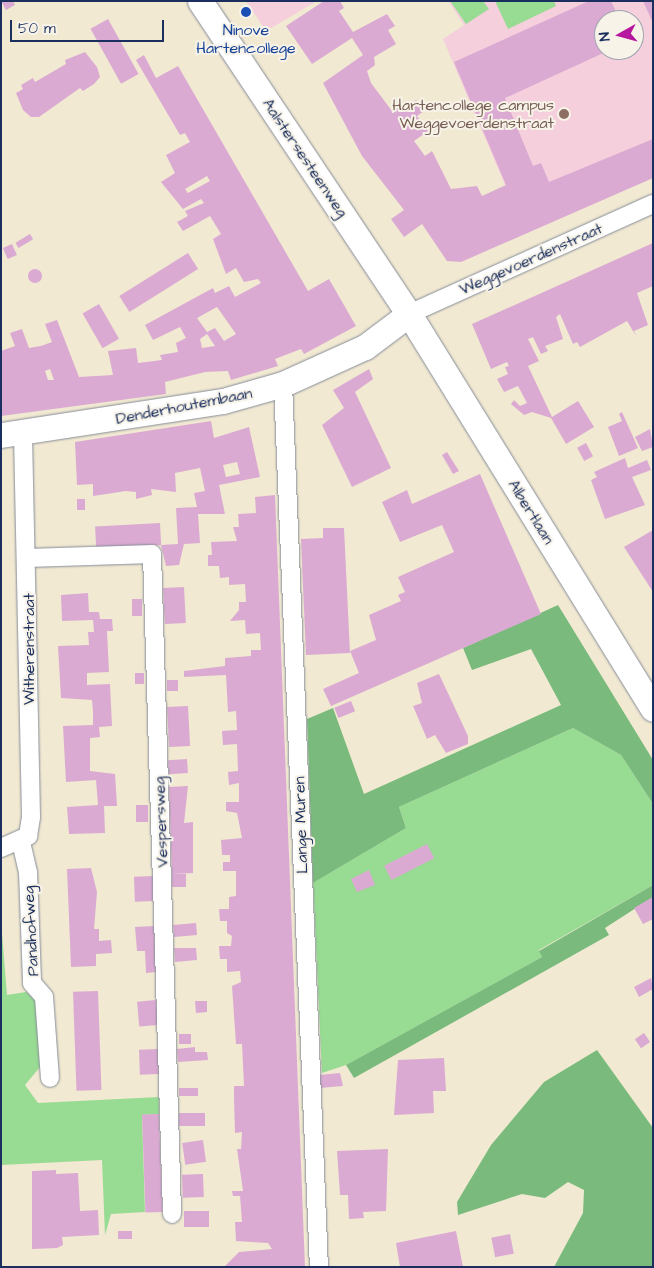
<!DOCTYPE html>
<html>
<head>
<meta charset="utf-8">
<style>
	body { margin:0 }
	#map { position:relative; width:654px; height:1268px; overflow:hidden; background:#f1e9d2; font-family:"Architects Daughter",sans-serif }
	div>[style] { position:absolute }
	.built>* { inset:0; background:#f5cfdc }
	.green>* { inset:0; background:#98db93 }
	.forest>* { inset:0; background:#7abb7d }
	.building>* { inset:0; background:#dbaad2; transform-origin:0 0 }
	.round { border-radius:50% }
	.roads { filter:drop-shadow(0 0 1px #868c98) drop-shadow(0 0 1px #868c98) }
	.street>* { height:18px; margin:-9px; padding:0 9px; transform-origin:9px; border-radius:9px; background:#fff }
	.secondary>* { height:25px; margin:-12.5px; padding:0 12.5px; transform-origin:12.5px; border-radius:12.5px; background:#fff }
	.dots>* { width:14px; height:14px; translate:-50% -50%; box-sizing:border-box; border:2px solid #f7f3e8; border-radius:50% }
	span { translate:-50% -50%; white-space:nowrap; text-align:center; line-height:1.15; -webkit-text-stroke:4px #f7f3e8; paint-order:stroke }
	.transit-label { font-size:16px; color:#164399 }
	.education-label { font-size:16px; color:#785e54 }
	.right { translate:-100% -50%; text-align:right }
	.street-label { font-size:16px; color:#1b2f5e }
	.frame { position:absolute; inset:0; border:2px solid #1b2f5e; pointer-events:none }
	.north { position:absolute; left:594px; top:10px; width:50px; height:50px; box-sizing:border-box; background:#f7f3e8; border:1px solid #9fa5b1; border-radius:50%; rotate:263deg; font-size:14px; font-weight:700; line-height:20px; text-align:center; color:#1b2f5e }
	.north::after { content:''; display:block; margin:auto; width:18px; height:22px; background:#b5179e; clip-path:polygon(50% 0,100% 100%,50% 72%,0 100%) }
	.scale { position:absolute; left:10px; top:20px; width:154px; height:22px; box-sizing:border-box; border:2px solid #1b2f5e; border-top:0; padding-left:6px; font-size:15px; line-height:18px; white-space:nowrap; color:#1b2f5e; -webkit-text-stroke:4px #f7f3e8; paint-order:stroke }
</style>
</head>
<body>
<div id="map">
	<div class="built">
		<i style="clip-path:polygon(246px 1px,317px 1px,266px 31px)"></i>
		<i style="clip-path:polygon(evenodd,448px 1px,653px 1px,653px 178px,525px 232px,443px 39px,464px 25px,448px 1px,604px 20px,634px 20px,634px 50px,604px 50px,604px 20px)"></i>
	</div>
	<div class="green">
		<i style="clip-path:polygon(450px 1px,483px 1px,489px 9px,466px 24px)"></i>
		<i style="clip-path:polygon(495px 1px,554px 1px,556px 6px,508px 29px)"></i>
		<i style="clip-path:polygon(573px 728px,621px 755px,653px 804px,653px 885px,539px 950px,542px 957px,346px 1065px,322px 1073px,313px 883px,406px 828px,399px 807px)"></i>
		<i style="clip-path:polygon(1px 921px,7px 995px,26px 992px,37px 1002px,40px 1067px,25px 1085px,38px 1103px,159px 1097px,159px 1114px,142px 1115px,145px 1212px,111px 1214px,105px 1235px,102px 1160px,1px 1165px)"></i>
	</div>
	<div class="forest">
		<i style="clip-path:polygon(558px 605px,653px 760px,653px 804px,621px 755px,573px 728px,399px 807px,406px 828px,313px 883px,307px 719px,333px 708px,364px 794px,561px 705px,531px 649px,472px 670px,463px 648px)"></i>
		<i style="clip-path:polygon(653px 885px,653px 897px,605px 928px,609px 935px,354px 1078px,346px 1065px,542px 957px,539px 951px)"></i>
		<i style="clip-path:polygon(597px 1050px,653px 1128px,653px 1267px,554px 1267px,583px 1213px,584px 1190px,568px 1182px,545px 1198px,522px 1194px,458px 1215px,457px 1202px,491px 1145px,544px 1082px)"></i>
	</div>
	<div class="building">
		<i style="clip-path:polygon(1px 1px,13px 1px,15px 5px,6px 10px)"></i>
		<i style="clip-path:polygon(324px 1px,340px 1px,344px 8px,339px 11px,353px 32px,387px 14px,395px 26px,388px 30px,396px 44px,374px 57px,375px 65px,367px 71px,371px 83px,392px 111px,397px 107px,401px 112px,416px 100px,424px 111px,417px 116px,428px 131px,414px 141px,425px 156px,432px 151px,451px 189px,477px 186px,482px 196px,506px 185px,454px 62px,589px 1px,611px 1px,620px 20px,604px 20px,604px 50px,610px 50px,505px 98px,533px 166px,541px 163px,549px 182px,653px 139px,653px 178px,461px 262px,447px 261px,422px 224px,404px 237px,391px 219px,404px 210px,362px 156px,323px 83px,363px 55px,352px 38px,312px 64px,286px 26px)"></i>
		<i style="clip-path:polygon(643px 1px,653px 1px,653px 23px)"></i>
		<i style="left:108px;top:19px;width:63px;height:20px;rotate:61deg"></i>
		<i style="clip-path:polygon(85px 52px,97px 67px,100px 77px,94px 84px,83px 91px,80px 88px,39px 117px,31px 117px,23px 110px,16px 93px,23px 89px,21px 85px,33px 78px,35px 82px,66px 64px,65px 60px)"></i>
		<i style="clip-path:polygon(evenodd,144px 55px,156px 78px,178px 66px,308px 291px,329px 279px,356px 326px,304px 354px,301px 349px,275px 359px,278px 366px,231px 380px,228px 371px,205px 372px,165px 382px,166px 394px,1px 416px,1px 351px,15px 346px,10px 333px,22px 329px,29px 348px,41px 346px,52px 342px,45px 324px,57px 320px,79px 377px,113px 375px,108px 351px,136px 348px,138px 363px,162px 360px,160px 355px,178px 352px,176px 343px,186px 338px,180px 327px,153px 340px,145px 325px,213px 288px,215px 293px,229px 286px,235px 297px,261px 283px,258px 279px,244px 282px,236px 268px,226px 274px,213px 239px,221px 234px,210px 216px,183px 231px,177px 222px,188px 216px,185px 211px,204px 203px,201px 199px,183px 209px,161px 182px,175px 173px,166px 155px,190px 142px,185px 133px,180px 135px,136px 60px,144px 55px,207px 176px,210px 181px,188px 193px,185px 189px,207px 176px,144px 55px,217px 307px,236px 334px,224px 341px,215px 328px,207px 332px,197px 318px,217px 307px,144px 55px,207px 334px,215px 346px,202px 348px,200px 339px,207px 334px,144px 55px,50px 369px,54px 380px,48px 380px,45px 371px,50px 369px)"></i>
		<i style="left:30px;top:234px;width:6px;height:17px;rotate:59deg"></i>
		<i style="clip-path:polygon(653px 243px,653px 286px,637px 293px,648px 325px,634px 331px,636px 336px,627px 321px,580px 347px,577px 342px,573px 344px,560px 314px,556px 317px,563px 339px,545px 346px,548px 351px,541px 354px,533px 337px,528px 339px,539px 361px,528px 366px,552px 417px,578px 401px,594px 427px,566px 444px,551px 418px,532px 412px,524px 415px,511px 404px,514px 400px,520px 406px,527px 403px,518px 386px,504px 392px,497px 379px,508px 374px,505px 367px,509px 366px,507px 362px,491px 369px,472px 324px)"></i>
		<i style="left:12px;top:244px;width:12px;height:10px;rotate:66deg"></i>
		<i style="left:188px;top:253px;width:19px;height:81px;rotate:58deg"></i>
		<i class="round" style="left:28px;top:269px;width:14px;height:14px"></i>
		<i style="left:99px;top:304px;width:40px;height:19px;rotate:60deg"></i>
		<i style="clip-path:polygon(369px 369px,373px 379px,355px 392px,391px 468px,352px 487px,322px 425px,344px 408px,333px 390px)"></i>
		<i style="clip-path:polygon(622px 412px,638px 448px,619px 456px,608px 427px,622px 421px,619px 414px)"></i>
		<i style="clip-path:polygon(evenodd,211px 421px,214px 438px,249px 427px,260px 477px,219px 485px,225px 514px,198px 514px,200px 543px,184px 544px,179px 565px,166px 566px,161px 545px,178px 544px,176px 508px,197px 507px,194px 493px,205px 491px,200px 468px,175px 473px,176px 492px,151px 489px,152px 495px,136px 499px,136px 492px,126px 491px,93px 496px,93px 484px,77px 485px,75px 442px,211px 421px,237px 462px,240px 474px,226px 477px,223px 465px,237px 462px)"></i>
		<i style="clip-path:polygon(650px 429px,653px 447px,642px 451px,635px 437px)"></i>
		<i style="left:586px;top:443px;width:15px;height:10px;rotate:62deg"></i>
		<i style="clip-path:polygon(447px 452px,459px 471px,453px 474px,442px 455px)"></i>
		<i style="clip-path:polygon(625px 458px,628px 468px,647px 460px,651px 470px,632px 477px,645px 505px,605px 519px,591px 480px,597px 477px,594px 472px)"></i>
		<i style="clip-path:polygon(480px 474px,541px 614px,331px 706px,323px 689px,359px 673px,350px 651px,376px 640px,369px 615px,401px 601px,398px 595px,405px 592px,398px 577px,454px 552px,442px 525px,400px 542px,382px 502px,407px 490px,412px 504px)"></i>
		<i style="clip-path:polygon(275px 495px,305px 1267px,224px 1267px,239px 1252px,272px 1249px,268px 1243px,236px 1241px,235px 1222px,242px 1222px,240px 1196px,233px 1196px,232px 1191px,243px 1191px,237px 1149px,241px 1149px,242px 1132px,235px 1133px,234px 1099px,234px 1086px,244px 1086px,242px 1044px,236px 1044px,232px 986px,241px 982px,240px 971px,227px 972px,227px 959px,220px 959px,219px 946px,231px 946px,232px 936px,227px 933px,227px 921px,220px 921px,219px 909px,229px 909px,229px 897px,236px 896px,236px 871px,223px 871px,223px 862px,230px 862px,230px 855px,222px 855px,221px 840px,242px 838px,237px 813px,226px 811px,226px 802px,239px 802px,239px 783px,229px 785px,228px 772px,238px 771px,237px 744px,223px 745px,222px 731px,237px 730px,236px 711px,228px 712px,226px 675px,184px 677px,184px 671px,225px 666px,225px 658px,251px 656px,251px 650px,261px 650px,260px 633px,246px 634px,245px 620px,230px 621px,239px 610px,239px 602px,246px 602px,245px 584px,229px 585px,229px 577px,220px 578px,219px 566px,208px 566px,208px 555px,212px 555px,211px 542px,237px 541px,233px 527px,239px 527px,238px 514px,256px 513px,255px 497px)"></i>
		<i style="left:77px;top:499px;width:8px;height:11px"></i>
		<i style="left:160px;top:523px;width:22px;height:65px;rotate:87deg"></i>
		<i style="clip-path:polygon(323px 528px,344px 528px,350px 653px,306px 655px,301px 539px,323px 538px)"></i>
		<i style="clip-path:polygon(653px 530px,653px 592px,624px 547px)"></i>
		<i style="left:184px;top:587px;width:36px;height:21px;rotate:87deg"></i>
		<i style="clip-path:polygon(88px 593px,89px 612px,99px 612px,100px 619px,112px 619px,113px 631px,107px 631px,109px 672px,87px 673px,87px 685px,110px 684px,112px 726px,99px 727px,100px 737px,90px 738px,90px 771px,115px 774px,117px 806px,104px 806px,105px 833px,69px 834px,67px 807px,98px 805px,96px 780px,66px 782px,63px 726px,93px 725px,93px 712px,92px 700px,61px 698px,58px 646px,89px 645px,88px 632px,94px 632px,93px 620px,62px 621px,61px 595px)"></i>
		<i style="left:132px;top:599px;width:10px;height:17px"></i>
		<i style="left:135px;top:673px;width:9px;height:11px"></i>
		<i style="clip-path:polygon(439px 674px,468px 736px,468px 744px,446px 753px,435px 735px,427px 739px,413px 706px,422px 703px,417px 683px)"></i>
		<i style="left:167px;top:680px;width:11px;height:11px"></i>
		<i style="left:351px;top:701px;width:11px;height:18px;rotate:68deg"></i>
		<i style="left:188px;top:706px;width:40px;height:21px;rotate:87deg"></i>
		<i style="left:187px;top:759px;width:14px;height:19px;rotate:86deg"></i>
		<i style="clip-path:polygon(188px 786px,184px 823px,193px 822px,193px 873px,172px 874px,169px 787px)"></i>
		<i style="left:148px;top:805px;width:17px;height:12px;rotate:90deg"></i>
		<i style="left:427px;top:844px;width:16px;height:48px;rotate:63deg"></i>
		<i style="clip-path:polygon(91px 868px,97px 892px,94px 929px,99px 929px,99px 941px,111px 940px,112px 953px,96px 954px,96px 966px,71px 967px,67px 869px)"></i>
		<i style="clip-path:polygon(369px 870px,375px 885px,357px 892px,351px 879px)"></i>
		<i style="left:172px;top:874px;width:14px;height:13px"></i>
		<i style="left:153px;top:876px;width:25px;height:19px;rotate:88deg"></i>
		<i style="clip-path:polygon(653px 897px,653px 919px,643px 924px,634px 908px)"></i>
		<i style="left:196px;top:923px;width:12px;height:23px;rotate:85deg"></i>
		<i style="clip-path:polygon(154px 926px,156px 972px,146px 973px,145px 951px,137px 951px,135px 927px)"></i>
		<i style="clip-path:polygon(174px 948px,196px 948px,197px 960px,175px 962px)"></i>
		<i style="clip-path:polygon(651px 978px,653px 989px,639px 997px,634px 987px)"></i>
		<i style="left:98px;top:991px;width:99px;height:25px;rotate:88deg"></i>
		<i style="left:156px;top:1000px;width:25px;height:19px;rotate:85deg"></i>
		<i style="clip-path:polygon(195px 1001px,207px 1001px,207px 1012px,196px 1013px)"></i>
		<i style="left:644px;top:1033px;width:11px;height:11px;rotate:56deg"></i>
		<i style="left:179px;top:1034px;width:12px;height:10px"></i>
		<i style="clip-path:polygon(195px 1047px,195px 1052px,207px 1052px,208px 1060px,178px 1062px,177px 1049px)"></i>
		<i style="left:158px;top:1049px;width:25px;height:19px;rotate:88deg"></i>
		<i style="clip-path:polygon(444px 1058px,446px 1091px,433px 1091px,434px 1113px,394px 1115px,398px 1060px)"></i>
		<i style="clip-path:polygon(340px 1073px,343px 1086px,319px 1088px,319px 1075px)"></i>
		<i style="left:198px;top:1088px;width:8px;height:19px;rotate:90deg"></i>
		<i style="left:205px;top:1113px;width:13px;height:26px;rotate:90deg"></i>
		<i style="left:159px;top:1114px;width:98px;height:17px;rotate:88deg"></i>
		<i style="left:203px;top:1140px;width:22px;height:21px;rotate:82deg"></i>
		<i style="clip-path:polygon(388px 1149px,386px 1211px,363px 1212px,364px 1218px,349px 1219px,348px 1195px,340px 1195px,337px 1151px)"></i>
		<i style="clip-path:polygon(56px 1170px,56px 1174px,78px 1173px,80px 1211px,98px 1210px,99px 1235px,62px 1237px,63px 1245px,57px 1248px,32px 1249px,32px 1171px)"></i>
		<i style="left:203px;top:1174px;width:23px;height:21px;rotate:88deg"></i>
		<i style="left:209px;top:1211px;width:16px;height:25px;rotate:90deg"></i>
		<i style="left:118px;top:1231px;width:14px;height:8px"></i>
		<i style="clip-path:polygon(456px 1231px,463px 1267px,400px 1267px,396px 1243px)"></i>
		<i style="left:510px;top:1234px;width:20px;height:19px;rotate:79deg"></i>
	</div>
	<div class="roads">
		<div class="street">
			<i style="left:409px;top:314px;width:268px;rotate:-24.3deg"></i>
			<i style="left:283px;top:384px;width:884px;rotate:87.67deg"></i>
			<i style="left:28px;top:558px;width:124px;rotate:-1.8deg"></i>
			<i style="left:152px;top:554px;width:660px;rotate:88.26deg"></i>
			<i style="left:21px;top:842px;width:31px;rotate:77deg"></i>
			<i style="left:28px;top:872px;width:111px;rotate:87.9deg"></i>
			<i style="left:32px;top:983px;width:18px;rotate:49deg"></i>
			<i style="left:44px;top:997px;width:81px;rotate:85.8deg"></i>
			<i style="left:1px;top:848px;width:30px;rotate:-24deg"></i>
			<i style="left:28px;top:836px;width:19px;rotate:-81deg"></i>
			<i style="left:31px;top:817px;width:385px;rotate:-91.2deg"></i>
		</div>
		<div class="secondary">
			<i style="left:200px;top:1px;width:376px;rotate:56.3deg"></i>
			<i style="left:409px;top:314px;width:464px;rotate:58.3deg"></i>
			<i style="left:1px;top:435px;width:225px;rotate:-8.7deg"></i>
			<i style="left:223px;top:401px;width:62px;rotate:-15.8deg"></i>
			<i style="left:283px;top:384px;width:90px;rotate:-24.3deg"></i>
			<i style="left:365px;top:347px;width:55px;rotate:-36.9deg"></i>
		</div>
	</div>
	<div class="dots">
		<i style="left:246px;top:12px;background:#1a4fb4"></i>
		<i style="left:564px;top:114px;background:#8d6e63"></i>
	</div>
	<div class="transit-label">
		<span style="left:246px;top:39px">Ninove<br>Hartencollege</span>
	</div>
	<div class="education-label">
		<span class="right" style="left:554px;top:114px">Hartencollege campus<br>Weggevoerdenstraat</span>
	</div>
	<div class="street-label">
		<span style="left:305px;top:158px;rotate:56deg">Aalstersesteenweg</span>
		<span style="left:531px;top:259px;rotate:-24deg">Weggevoerdenstraat</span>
		<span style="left:184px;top:406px;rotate:-11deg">Denderhoutembaan</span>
		<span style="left:531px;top:512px;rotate:58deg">Albertlaan</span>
		<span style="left:29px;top:649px;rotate:-90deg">Witherenstraat</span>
		<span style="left:161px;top:822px;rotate:-92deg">Vespersweg</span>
		<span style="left:301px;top:825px;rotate:-92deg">Lange Muren</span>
		<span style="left:31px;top:931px;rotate:-93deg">Pandhofweg</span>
	</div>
	<div class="frame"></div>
	<div class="north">N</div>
	<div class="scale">50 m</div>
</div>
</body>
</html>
